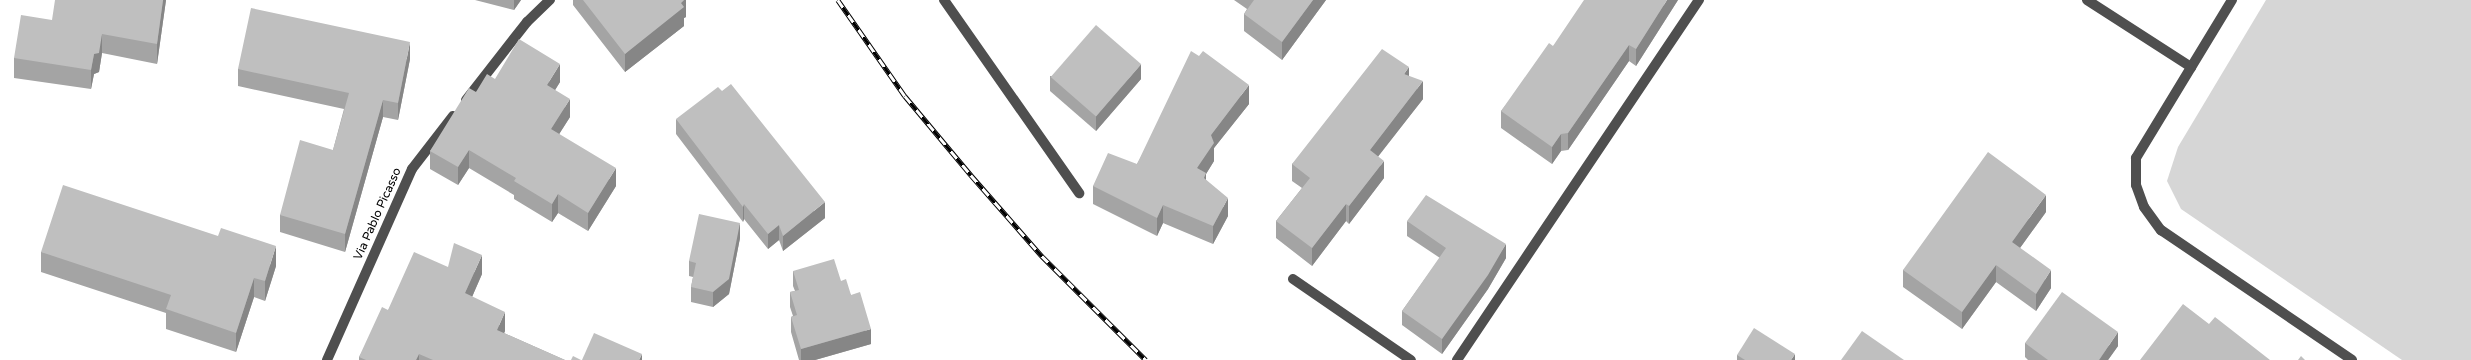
<!DOCTYPE html>
<html>
<head>
<meta charset="utf-8">
<style>
	body { margin:0 }
	#map { position:relative; width:2471px; height:360px; overflow:hidden; background:#fff; font-family:"Varela Round",sans-serif }
	div>[style] { position:absolute }
	.green>* { inset:0; background:#d6d6d6 }
	.minor>* { height:10px; margin:-5px; padding:0 5px; transform-origin:5px; border-radius:5px; background:#4f4f4f }
	.rail>* { height:4.5px; margin-top:-2.25px; transform-origin:0; background:repeating-linear-gradient(90deg,#fff 0 9px,#000 0 18px); box-sizing:border-box; border-block:1px solid #000 }
	.wall>* { inset:0; background:#a4a4a4 }
	.shaded-wall>* { inset:0; background:#868686 }
	.building>* { inset:0; background:#bfbfbf; transform-origin:0 0 }
	span { translate:-50% -50%; white-space:nowrap; text-align:center; line-height:1.15; -webkit-text-stroke:4px #fff; paint-order:stroke }
	.street-label { font-size:12px; color:#000 }
</style>
</head>
<body>
<div id="map">
	<div class="green">
		<i style="clip-path:polygon(2266px 0,2471px 0,2471px 360px,2402px 360px,2181px 209px,2167px 181px,2178px 147px)"></i>
	</div>
	<div class="minor">
		<i style="left:944px;top:0;width:236px;rotate:55deg"></i>
		<i style="left:2087px;top:0;width:124px;rotate:32.8deg"></i>
		<i style="left:2232px;top:0;width:185px;rotate:121.3deg"></i>
		<i style="left:2136px;top:158px;width:27px;rotate:90deg"></i>
		<i style="left:2136px;top:185px;width:23px;rotate:70deg"></i>
		<i style="left:2144px;top:207px;width:29px;rotate:54deg"></i>
		<i style="left:2161px;top:230px;width:231px;rotate:34.2deg"></i>
		<i style="left:466px;top:100px;width:99px;rotate:-52deg"></i>
		<i style="left:527px;top:22px;width:32px;rotate:-44deg"></i>
		<i style="left:1293px;top:279px;width:143px;rotate:34.5deg"></i>
		<i style="left:327px;top:360px;width:209px;rotate:-66deg"></i>
		<i style="left:412px;top:169px;width:67px;rotate:-52.3deg"></i>
		<i style="left:1457px;top:360px;width:434px;rotate:-56.1deg"></i>
	</div>
	<div class="rail">
		<i style="left:838px;top:0;width:117px;rotate:55.1deg"></i>
		<i style="left:905px;top:96px;width:103px;rotate:50.1deg"></i>
		<i style="left:971px;top:175px;width:108px;rotate:48.8deg"></i>
		<i style="left:1042px;top:256px;width:147px;rotate:45deg"></i>
	</div>
	<div class="wall">
		<i style="clip-path:polygon(166px 0,157px 64px,102px 53px,99px 72px,94px 74px,91px 89px,14px 78px,14px 58px,52px 20px)"></i>
		<i style="clip-path:polygon(475px 0,521px 0,514px 10px)"></i>
		<i style="clip-path:polygon(573px 0,686px 0,686px 17px,684px 18px,684px 26px,625px 72px,573px 5px)"></i>
		<i style="clip-path:polygon(1234px 0,1326px 0,1282px 60px,1244px 31px,1244px 14px,1247px 9px)"></i>
		<i style="clip-path:polygon(1678px 0,1636px 66px,1629px 61px,1568px 150px,1561px 151px,1552px 164px,1501px 128px,1501px 111px,1553px 46px)"></i>
		<i style="clip-path:polygon(1199px 56px,1249px 104px,1214px 148px,1214px 161px,1206px 174px,1206px 180px,1228px 216px,1213px 244px,1163px 223px,1157px 236px,1093px 204px,1093px 186px,1137px 164px)"></i>
		<i style="clip-path:polygon(410px 59px,398px 120px,383px 117px,345px 252px,280px 232px,280px 215px,333px 150px,344px 109px,238px 86px,238px 69px)"></i>
		<i style="clip-path:polygon(1050px 76px,1141px 79px,1096px 131px,1050px 91px)"></i>
		<i style="clip-path:polygon(1409px 76px,1423px 99px,1378px 156px,1384px 178px,1349px 224px,1346px 221px,1312px 266px,1276px 238px,1276px 221px,1302px 188px,1292px 181px,1292px 164px)"></i>
		<i style="clip-path:polygon(495px 79px,560px 82px,555px 90px,570px 117px,559px 134px,616px 186px,588px 231px,558px 213px,552px 222px,514px 199px,514px 195px,469px 168px,458px 185px,430px 169px,430px 151px,476px 92px)"></i>
		<i style="clip-path:polygon(676px 119px,825px 218px,783px 251px,779px 240px,768px 249px,744px 219px,743px 222px,676px 134px)"></i>
		<i style="clip-path:polygon(2046px 212px,2020px 248px,2051px 288px,2036px 311px,1996px 282px,1962px 329px,1903px 287px,1903px 270px)"></i>
		<i style="clip-path:polygon(1407px 221px,1506px 258px,1488px 289px,1442px 354px,1402px 325px,1402px 311px,1440px 258px,1407px 236px)"></i>
		<i style="clip-path:polygon(740px 238px,729px 294px,713px 307px,691px 302px,691px 287px,693px 277px,689px 276px,689px 261px)"></i>
		<i style="clip-path:polygon(41px 252px,276px 266px,265px 301px,254px 297px,236px 352px,166px 329px,166px 313px,41px 272px)"></i>
		<i style="clip-path:polygon(448px 267px,482px 274px,472px 297px,505px 331px,504px 333px,565px 360px,359px 360px,359px 357px,388px 310px)"></i>
		<i style="clip-path:polygon(793px 271px,841px 281px,851px 295px,871px 344px,815px 360px,799px 360px,791px 332px,791px 317px,793px 316px,790px 307px,790px 292px,795px 291px,793px 286px)"></i>
		<i style="clip-path:polygon(2025px 343px,2118px 346px,2108px 360px,2028px 360px,2025px 357px)"></i>
		<i style="clip-path:polygon(1737px 355px,1795px 360px,1737px 360px)"></i>
	</div>
	<div class="shaded-wall">
		<i style="clip-path:polygon(163px 0,166px 0,157px 64px,157px 44px)"></i>
		<i style="clip-path:polygon(514px 0,521px 0,514px 10px)"></i>
		<i style="clip-path:polygon(684px 0,686px 0,686px 17px,684px 18px,684px 26px,625px 72px,625px 54px)"></i>
		<i style="clip-path:polygon(1313px 0,1326px 0,1282px 60px,1282px 42px)"></i>
		<i style="clip-path:polygon(1667px 0,1678px 0,1636px 66px,1636px 49px)"></i>
		<i style="clip-path:polygon(102px 34px,102px 53px,99px 72px,94px 74px,91px 89px,91px 70px,94px 54px)"></i>
		<i style="clip-path:polygon(410px 42px,410px 59px,398px 120px,398px 103px)"></i>
		<i style="clip-path:polygon(1629px 45px,1629px 61px,1568px 150px,1568px 133px)"></i>
		<i style="clip-path:polygon(560px 64px,560px 82px,547px 103px,547px 85px)"></i>
		<i style="clip-path:polygon(1141px 64px,1141px 79px,1096px 131px,1096px 116px)"></i>
		<i style="clip-path:polygon(1409px 67px,1409px 84px,1404px 74px)"></i>
		<i style="clip-path:polygon(1423px 81px,1423px 99px,1370px 167px,1370px 150px)"></i>
		<i style="clip-path:polygon(1249px 85px,1249px 104px,1214px 148px,1214px 161px,1206px 174px,1206px 191px,1197px 168px,1211px 135px)"></i>
		<i style="clip-path:polygon(570px 99px,570px 117px,551px 147px,551px 129px)"></i>
		<i style="clip-path:polygon(383px 100px,383px 117px,345px 252px,345px 234px)"></i>
		<i style="clip-path:polygon(1561px 134px,1561px 151px,1552px 164px,1552px 147px)"></i>
		<i style="clip-path:polygon(469px 150px,469px 168px,458px 185px,458px 167px)"></i>
		<i style="clip-path:polygon(1384px 161px,1384px 178px,1349px 224px,1349px 206px)"></i>
		<i style="clip-path:polygon(616px 168px,616px 186px,588px 231px,588px 213px)"></i>
		<i style="clip-path:polygon(558px 194px,558px 213px,552px 222px,552px 204px)"></i>
		<i style="clip-path:polygon(2046px 195px,2046px 212px,2012px 259px,2012px 242px)"></i>
		<i style="clip-path:polygon(1228px 198px,1228px 216px,1213px 244px,1213px 226px)"></i>
		<i style="clip-path:polygon(825px 202px,825px 218px,783px 251px,783px 236px)"></i>
		<i style="clip-path:polygon(744px 204px,744px 219px,743px 222px,743px 207px)"></i>
		<i style="clip-path:polygon(1346px 204px,1346px 221px,1312px 266px,1312px 248px)"></i>
		<i style="clip-path:polygon(1163px 205px,1163px 223px,1157px 236px,1157px 218px)"></i>
		<i style="clip-path:polygon(740px 223px,740px 238px,729px 294px,713px 307px,713px 292px)"></i>
		<i style="clip-path:polygon(779px 225px,779px 240px,768px 249px,768px 234px)"></i>
		<i style="clip-path:polygon(1506px 244px,1506px 258px,1488px 289px,1442px 354px,1442px 339px)"></i>
		<i style="clip-path:polygon(276px 246px,276px 266px,265px 301px,265px 281px)"></i>
		<i style="clip-path:polygon(482px 255px,482px 274px,465px 313px,465px 293px)"></i>
		<i style="clip-path:polygon(1996px 265px,1996px 282px,1962px 329px,1962px 312px)"></i>
		<i style="clip-path:polygon(2051px 270px,2051px 288px,2036px 311px,2036px 294px)"></i>
		<i style="clip-path:polygon(254px 278px,254px 297px,236px 352px,236px 333px)"></i>
		<i style="clip-path:polygon(505px 312px,505px 331px,497px 349px,497px 330px)"></i>
		<i style="clip-path:polygon(871px 329px,871px 344px,815px 360px,801px 360px,801px 349px)"></i>
		<i style="clip-path:polygon(2118px 332px,2118px 346px,2108px 360px,2099px 360px)"></i>
		<i style="clip-path:polygon(419px 354px,419px 360px,416px 360px)"></i>
		<i style="clip-path:polygon(642px 354px,642px 360px,639px 360px)"></i>
		<i style="clip-path:polygon(1795px 354px,1795px 360px,1791px 360px)"></i>
	</div>
	<div class="building">
		<i style="clip-path:polygon(55px 0,163px 0,157px 44px,102px 34px,99px 53px,94px 54px,91px 70px,14px 58px,21px 15px,52px 20px)"></i>
		<i style="clip-path:polygon(583px 0,684px 0,681px 3px,684px 7px,625px 54px)"></i>
		<i style="clip-path:polygon(1254px 0,1313px 0,1282px 42px,1244px 14px)"></i>
		<i style="clip-path:polygon(1584px 0,1667px 0,1636px 49px,1629px 45px,1568px 133px,1561px 134px,1552px 147px,1501px 111px,1549px 43px,1553px 46px)"></i>
		<i style="clip-path:polygon(251px 8px,410px 42px,398px 103px,383px 100px,345px 234px,280px 215px,300px 140px,333px 150px,349px 93px,238px 69px)"></i>
		<i style="left:1096px;top:25px;width:60px;height:69px;rotate:41deg"></i>
		<i style="clip-path:polygon(519px 39px,560px 64px,547px 85px,570px 99px,551px 129px,616px 168px,588px 213px,558px 194px,552px 204px,514px 181px,516px 178px,469px 150px,458px 167px,430px 151px,469px 88px,476px 92px,487px 74px,495px 79px)"></i>
		<i style="clip-path:polygon(1382px 49px,1409px 67px,1404px 74px,1423px 81px,1370px 150px,1384px 161px,1349px 206px,1346px 204px,1312px 248px,1276px 221px,1310px 178px,1292px 164px)"></i>
		<i style="clip-path:polygon(1191px 51px,1199px 56px,1203px 51px,1249px 85px,1211px 135px,1214px 143px,1197px 168px,1206px 173px,1204px 178px,1228px 198px,1213px 226px,1163px 205px,1157px 218px,1093px 186px,1108px 153px,1137px 164px)"></i>
		<i style="clip-path:polygon(731px 84px,825px 202px,783px 236px,779px 225px,768px 234px,744px 204px,743px 207px,676px 119px,718px 87px,722px 91px)"></i>
		<i style="clip-path:polygon(1988px 152px,2046px 195px,2012px 242px,2051px 270px,2036px 294px,1996px 265px,1962px 312px,1903px 270px)"></i>
		<i style="clip-path:polygon(63px 185px,218px 236px,221px 228px,276px 246px,265px 281px,254px 278px,236px 333px,166px 309px,171px 295px,41px 252px)"></i>
		<i style="clip-path:polygon(1426px 195px,1506px 244px,1488px 275px,1442px 339px,1402px 311px,1446px 248px,1407px 221px)"></i>
		<i style="clip-path:polygon(699px 214px,740px 223px,729px 279px,713px 292px,691px 287px,696px 263px,689px 261px)"></i>
		<i style="clip-path:polygon(454px 243px,482px 255px,465px 293px,505px 312px,497px 330px,565px 360px,433px 360px,419px 354px,416px 360px,366px 360px,359px 357px,382px 307px,388px 310px,414px 252px,448px 267px)"></i>
		<i style="clip-path:polygon(834px 259px,841px 281px,846px 279px,851px 295px,860px 292px,871px 329px,801px 349px,791px 317px,797px 315px,790px 292px,799px 290px,793px 271px)"></i>
		<i style="clip-path:polygon(2062px 292px,2118px 332px,2099px 360px,2048px 360px,2025px 343px)"></i>
		<i style="clip-path:polygon(2183px 304px,2209px 324px,2215px 317px,2270px 360px,2140px 360px)"></i>
		<i style="clip-path:polygon(1754px 328px,1795px 354px,1791px 360px,1745px 360px,1737px 355px)"></i>
		<i style="clip-path:polygon(1862px 331px,1904px 360px,1841px 360px)"></i>
		<i style="clip-path:polygon(594px 333px,642px 354px,639px 360px,582px 360px)"></i>
		<i style="clip-path:polygon(573px 356px,581px 360px,571px 360px)"></i>
		<i style="clip-path:polygon(2301px 356px,2305px 360px,2298px 360px)"></i>
	</div>
	<div class="street-label">
		<span style="left:378px;top:214px;rotate:-66deg">Via Pablo Picasso</span>
	</div>
</div>
</body>
</html>
